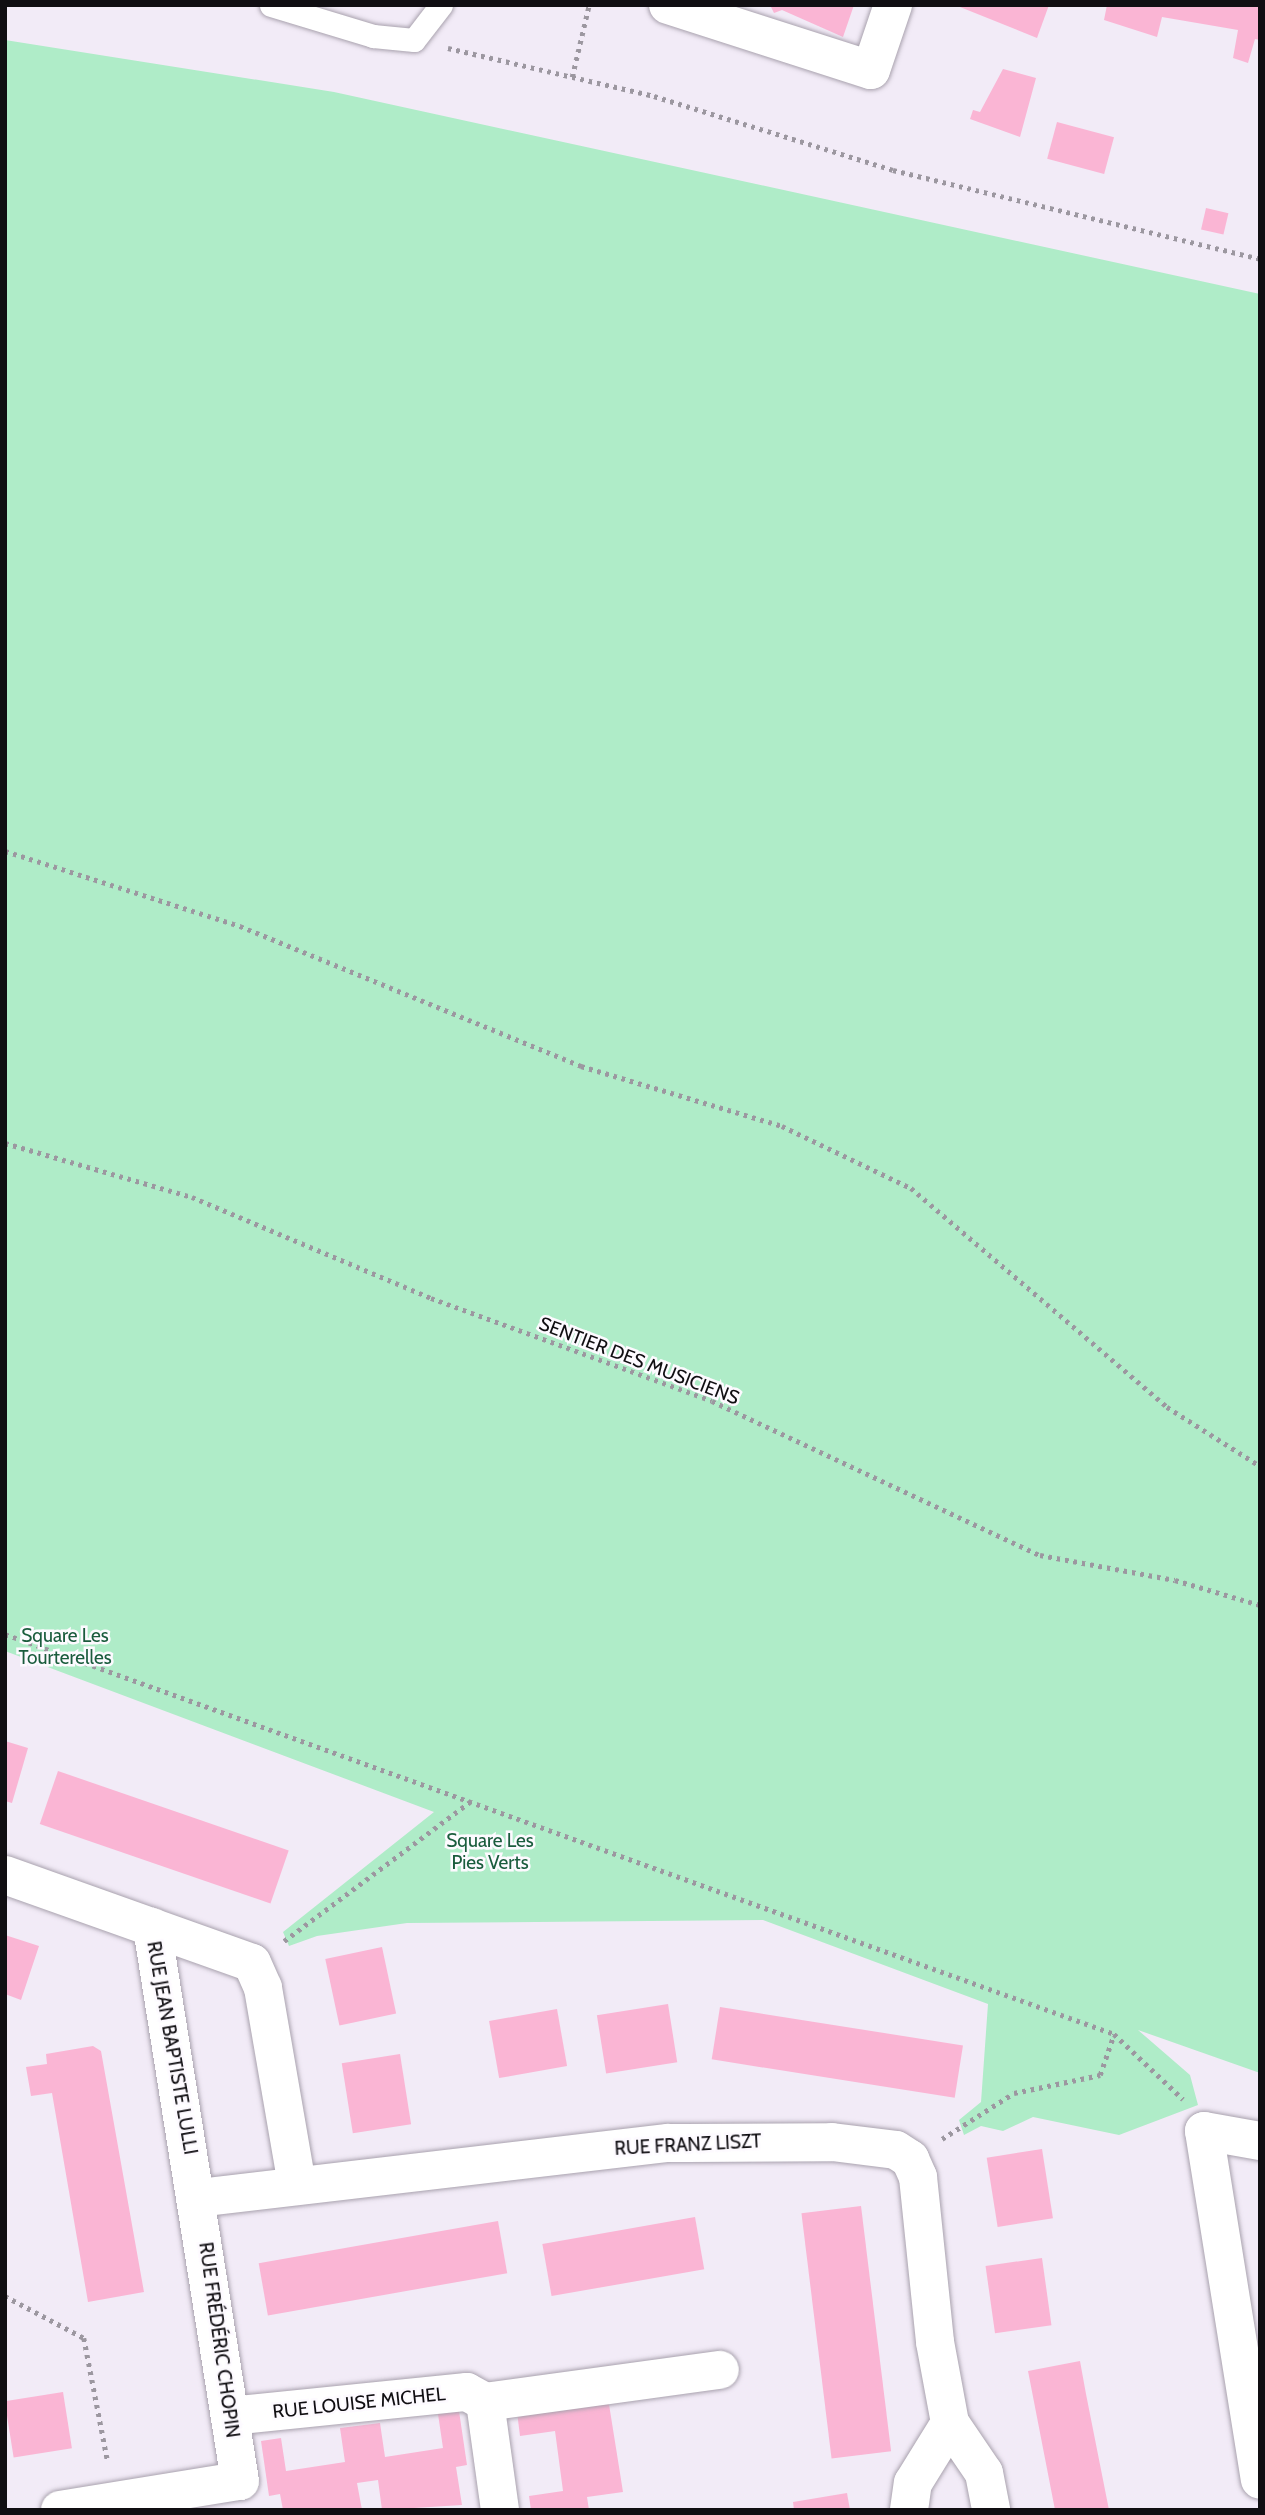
<!DOCTYPE html>
<html>
<head>
<meta charset="utf-8">
<style>
	body { margin:0 }
	#map { position:relative; width:1265px; height:2515px; overflow:hidden; background:#f2ebf7; font-family:Cabin,sans-serif }
	div>[style] { position:absolute }
	.green>* { inset:0; background:#afecc8 }
	.building>* { inset:0; background:#fab5d4; transform-origin:0 0 }
	.path>* { height:4.5px; margin-top:-2.25px; transform-origin:0; background:repeating-linear-gradient(90deg,#9c97a0 0 3.5px,transparent 0 8.5px) }
	.roads { filter:drop-shadow(0 0 2px #a9a2ae) drop-shadow(0 0 2px #a9a2ae) }
	.lane>* { height:23px; margin:-11.5px; padding:0 11.5px; transform-origin:11.5px; border-radius:11.5px; background:#fff }
	.street>* { height:38px; margin:-19px; padding:0 19px; transform-origin:19px; border-radius:19px; background:#fff }
	span { translate:-50% -50%; white-space:nowrap; text-align:center; line-height:1.15; -webkit-text-stroke:5px #fdfaff; paint-order:stroke }
	.street-label { font-size:19px; color:#100e12 }
	.park-label { font-size:19px; color:#1a5c3d }
	.frame { position:absolute; inset:0; border:7px solid #100e12; pointer-events:none }
</style>
</head>
<body>
<div id="map">
	<div class="green">
		<i style="clip-path:polygon(5px 40px,334px 92px,1260px 294px,1260px 2073px,1138px 2030px,1190px 2075px,1198px 2105px,1119px 2135px,1033px 2117px,1003px 2131px,981px 2126px,964px 2135px,959px 2120px,981px 2102px,988px 2004px,763px 1920px,407px 1923px,317px 1936px,289px 1946px,283px 1932px,434px 1812px,5px 1651px)"></i>
	</div>
	<div class="building">
		<i style="clip-path:polygon(770px 5px,854px 5px,843px 37px,782px 10px,774px 13px)"></i>
		<i style="clip-path:polygon(955px 5px,1049px 5px,1037px 38px)"></i>
		<i style="clip-path:polygon(1107px 5px,1260px 5px,1260px 40px,1255px 39px,1248px 63px,1233px 58px,1238px 30px,1162px 17px,1157px 37px,1104px 20px)"></i>
		<i style="clip-path:polygon(1003px 69px,1036px 78px,1020px 137px,970px 119px,973px 110px,980px 112px)"></i>
		<i style="left:1057px;top:122px;width:59px;height:38px;rotate:15deg"></i>
		<i style="left:1206px;top:208px;width:23px;height:22px;rotate:13deg"></i>
		<i style="clip-path:polygon(5px 1741px,28px 1748px,12px 1803px,5px 1801px)"></i>
		<i style="left:58px;top:1771px;width:244px;height:56px;rotate:19deg"></i>
		<i style="clip-path:polygon(5px 1935px,39px 1946px,21px 2000px,5px 1994px)"></i>
		<i style="left:382px;top:1947px;width:68px;height:58px;rotate:78deg"></i>
		<i style="left:668px;top:2004px;width:59px;height:72px;rotate:81deg"></i>
		<i style="left:720px;top:2007px;width:246px;height:53px;rotate:9deg"></i>
		<i style="left:557px;top:2009px;width:58px;height:69px;rotate:80deg"></i>
		<i style="clip-path:polygon(93px 2046px,101px 2051px,144px 2292px,88px 2302px,52px 2093px,31px 2096px,26px 2067px,47px 2064px,46px 2054px)"></i>
		<i style="left:400px;top:2054px;width:71px;height:59px;rotate:81deg"></i>
		<i style="left:1042px;top:2149px;width:70px;height:56px;rotate:81deg"></i>
		<i style="left:861px;top:2206px;width:247px;height:60px;rotate:83deg"></i>
		<i style="left:695px;top:2217px;width:53px;height:155px;rotate:80deg"></i>
		<i style="left:498px;top:2221px;width:53px;height:243px;rotate:80deg"></i>
		<i style="left:1042px;top:2258px;width:68px;height:57px;rotate:82deg"></i>
		<i style="clip-path:polygon(1080px 2361px,1086px 2394px,1109px 2510px,1055px 2510px,1028px 2371px)"></i>
		<i style="left:63px;top:2392px;width:57px;height:59px;rotate:81deg"></i>
		<i style="clip-path:polygon(608px 2398px,623px 2492px,587px 2497px,589px 2510px,531px 2510px,529px 2496px,563px 2491px,555px 2431px,520px 2436px,517px 2412px)"></i>
		<i style="clip-path:polygon(459px 2411px,467px 2465px,456px 2467px,462px 2505px,382px 2510px,378px 2480px,357px 2483px,362px 2510px,283px 2510px,280px 2494px,269px 2496px,261px 2441px,281px 2438px,286px 2471px,345px 2462px,340px 2428px,380px 2423px,385px 2457px,443px 2448px,438px 2414px)"></i>
		<i style="clip-path:polygon(847px 2493px,850px 2510px,794px 2510px,793px 2502px)"></i>
	</div>
	<div class="path">
		<i style="left:448px;top:48px;width:212px;rotate:13.1deg"></i>
		<i style="left:654px;top:96px;width:250px;rotate:17.2deg"></i>
		<i style="left:893px;top:170px;width:378px;rotate:13.6deg"></i>
		<i style="left:572px;top:77px;width:74px;rotate:-76.7deg"></i>
		<i style="left:5px;top:851px;width:247px;rotate:17.7deg"></i>
		<i style="left:240px;top:926px;width:369px;rotate:22.3deg"></i>
		<i style="left:581px;top:1066px;width:210px;rotate:16.6deg"></i>
		<i style="left:782px;top:1126px;width:143px;rotate:25.7deg"></i>
		<i style="left:911px;top:1188px;width:337px;rotate:40.5deg"></i>
		<i style="left:1167px;top:1407px;width:110px;rotate:32.4deg"></i>
		<i style="left:5px;top:1143px;width:195px;rotate:16.1deg"></i>
		<i style="left:192px;top:1197px;width:259px;rotate:22.9deg"></i>
		<i style="left:431px;top:1298px;width:299px;rotate:20.1deg"></i>
		<i style="left:712px;top:1401px;width:362px;rotate:25.2deg"></i>
		<i style="left:1040px;top:1555px;width:137px;rotate:10.5deg"></i>
		<i style="left:1175px;top:1580px;width:89px;rotate:16.4deg"></i>
		<i style="left:5px;top:1634px;width:1179px;rotate:19.83deg"></i>
		<i style="left:1114px;top:2034px;width:95px;rotate:43.3deg"></i>
		<i style="left:284px;top:1941px;width:234px;rotate:-36.8deg"></i>
		<i style="left:942px;top:2139px;width:85px;rotate:-32.6deg"></i>
		<i style="left:1014px;top:2093px;width:88px;rotate:-11.8deg"></i>
		<i style="left:1100px;top:2075px;width:43px;rotate:-71.1deg"></i>
		<i style="left:5px;top:2296px;width:89px;rotate:28deg"></i>
		<i style="left:84px;top:2338px;width:127px;rotate:79.1deg"></i>
	</div>
	<div class="roads">
		<div class="lane">
			<i style="left:271px;top:5px;width:107px;rotate:16.9deg"></i>
			<i style="left:373px;top:36px;width:41px;rotate:5.6deg"></i>
			<i style="left:414px;top:40px;width:44px;rotate:-52.4deg"></i>
		</div>
		<div class="street">
			<i style="left:668px;top:5px;width:213px;rotate:17.8deg"></i>
			<i style="left:871px;top:70px;width:69px;rotate:-71.3deg"></i>
			<i style="left:5px;top:1875px;width:262px;rotate:19.6deg"></i>
			<i style="left:252px;top:1963px;width:27px;rotate:66deg"></i>
			<i style="left:263px;top:1988px;width:200px;rotate:80.2deg"></i>
			<i style="left:1260px;top:2141px;width:57px;rotate:-169.9deg"></i>
			<i style="left:1204px;top:2131px;width:353px;rotate:80.9deg"></i>
			<i style="left:198px;top:2198px;width:473px;rotate:-6.7deg"></i>
			<i style="left:668px;top:2143px;width:164px;rotate:-0.3deg"></i>
			<i style="left:832px;top:2142px;width:64px;rotate:7.1deg"></i>
			<i style="left:896px;top:2150px;width:17px;rotate:33deg"></i>
			<i style="left:910px;top:2159px;width:20px;rotate:66deg"></i>
			<i style="left:918px;top:2177px;width:166px;rotate:84.1deg"></i>
			<i style="left:935px;top:2342px;width:82px;rotate:79.5deg"></i>
			<i style="left:950px;top:2423px;width:60px;rotate:55.8deg"></i>
			<i style="left:984px;top:2473px;width:38px;rotate:79deg"></i>
			<i style="left:230px;top:2416px;width:238px;rotate:-5.8deg"></i>
			<i style="left:467px;top:2392px;width:21px;rotate:29deg"></i>
			<i style="left:60px;top:2510px;width:182px;rotate:-9.2deg"></i>
			<i style="left:240px;top:2481px;width:561px;rotate:-99.03deg"></i>
			<i style="left:500px;top:2510px;width:109px;rotate:-97.9deg"></i>
			<i style="left:485px;top:2402px;width:237px;rotate:-7.8deg"></i>
			<i style="left:909px;top:2510px;width:27px;rotate:-82deg"></i>
			<i style="left:913px;top:2483px;width:70px;rotate:-58.3deg"></i>
		</div>
	</div>
	<div class="street-label">
		<span style="left:639px;top:1361px;rotate:21deg">SENTIER DES MUSICIENS</span>
		<span style="left:172px;top:2048px;rotate:80deg">RUE JEAN BAPTISTE LULLI</span>
		<span style="left:688px;top:2145px;rotate:-3deg">RUE FRANZ LISZT</span>
		<span style="left:219px;top:2340px;rotate:82deg">RUE FRÉDÉRIC CHOPIN</span>
		<span style="left:359px;top:2403px;rotate:-6deg">RUE LOUISE MICHEL</span>
	</div>
	<div class="park-label">
		<span style="left:65px;top:1647px">Square Les<br>Tourterelles</span>
		<span style="left:490px;top:1852px">Square Les<br>Pies Verts</span>
	</div>
	<div class="frame"></div>
</div>
</body>
</html>
